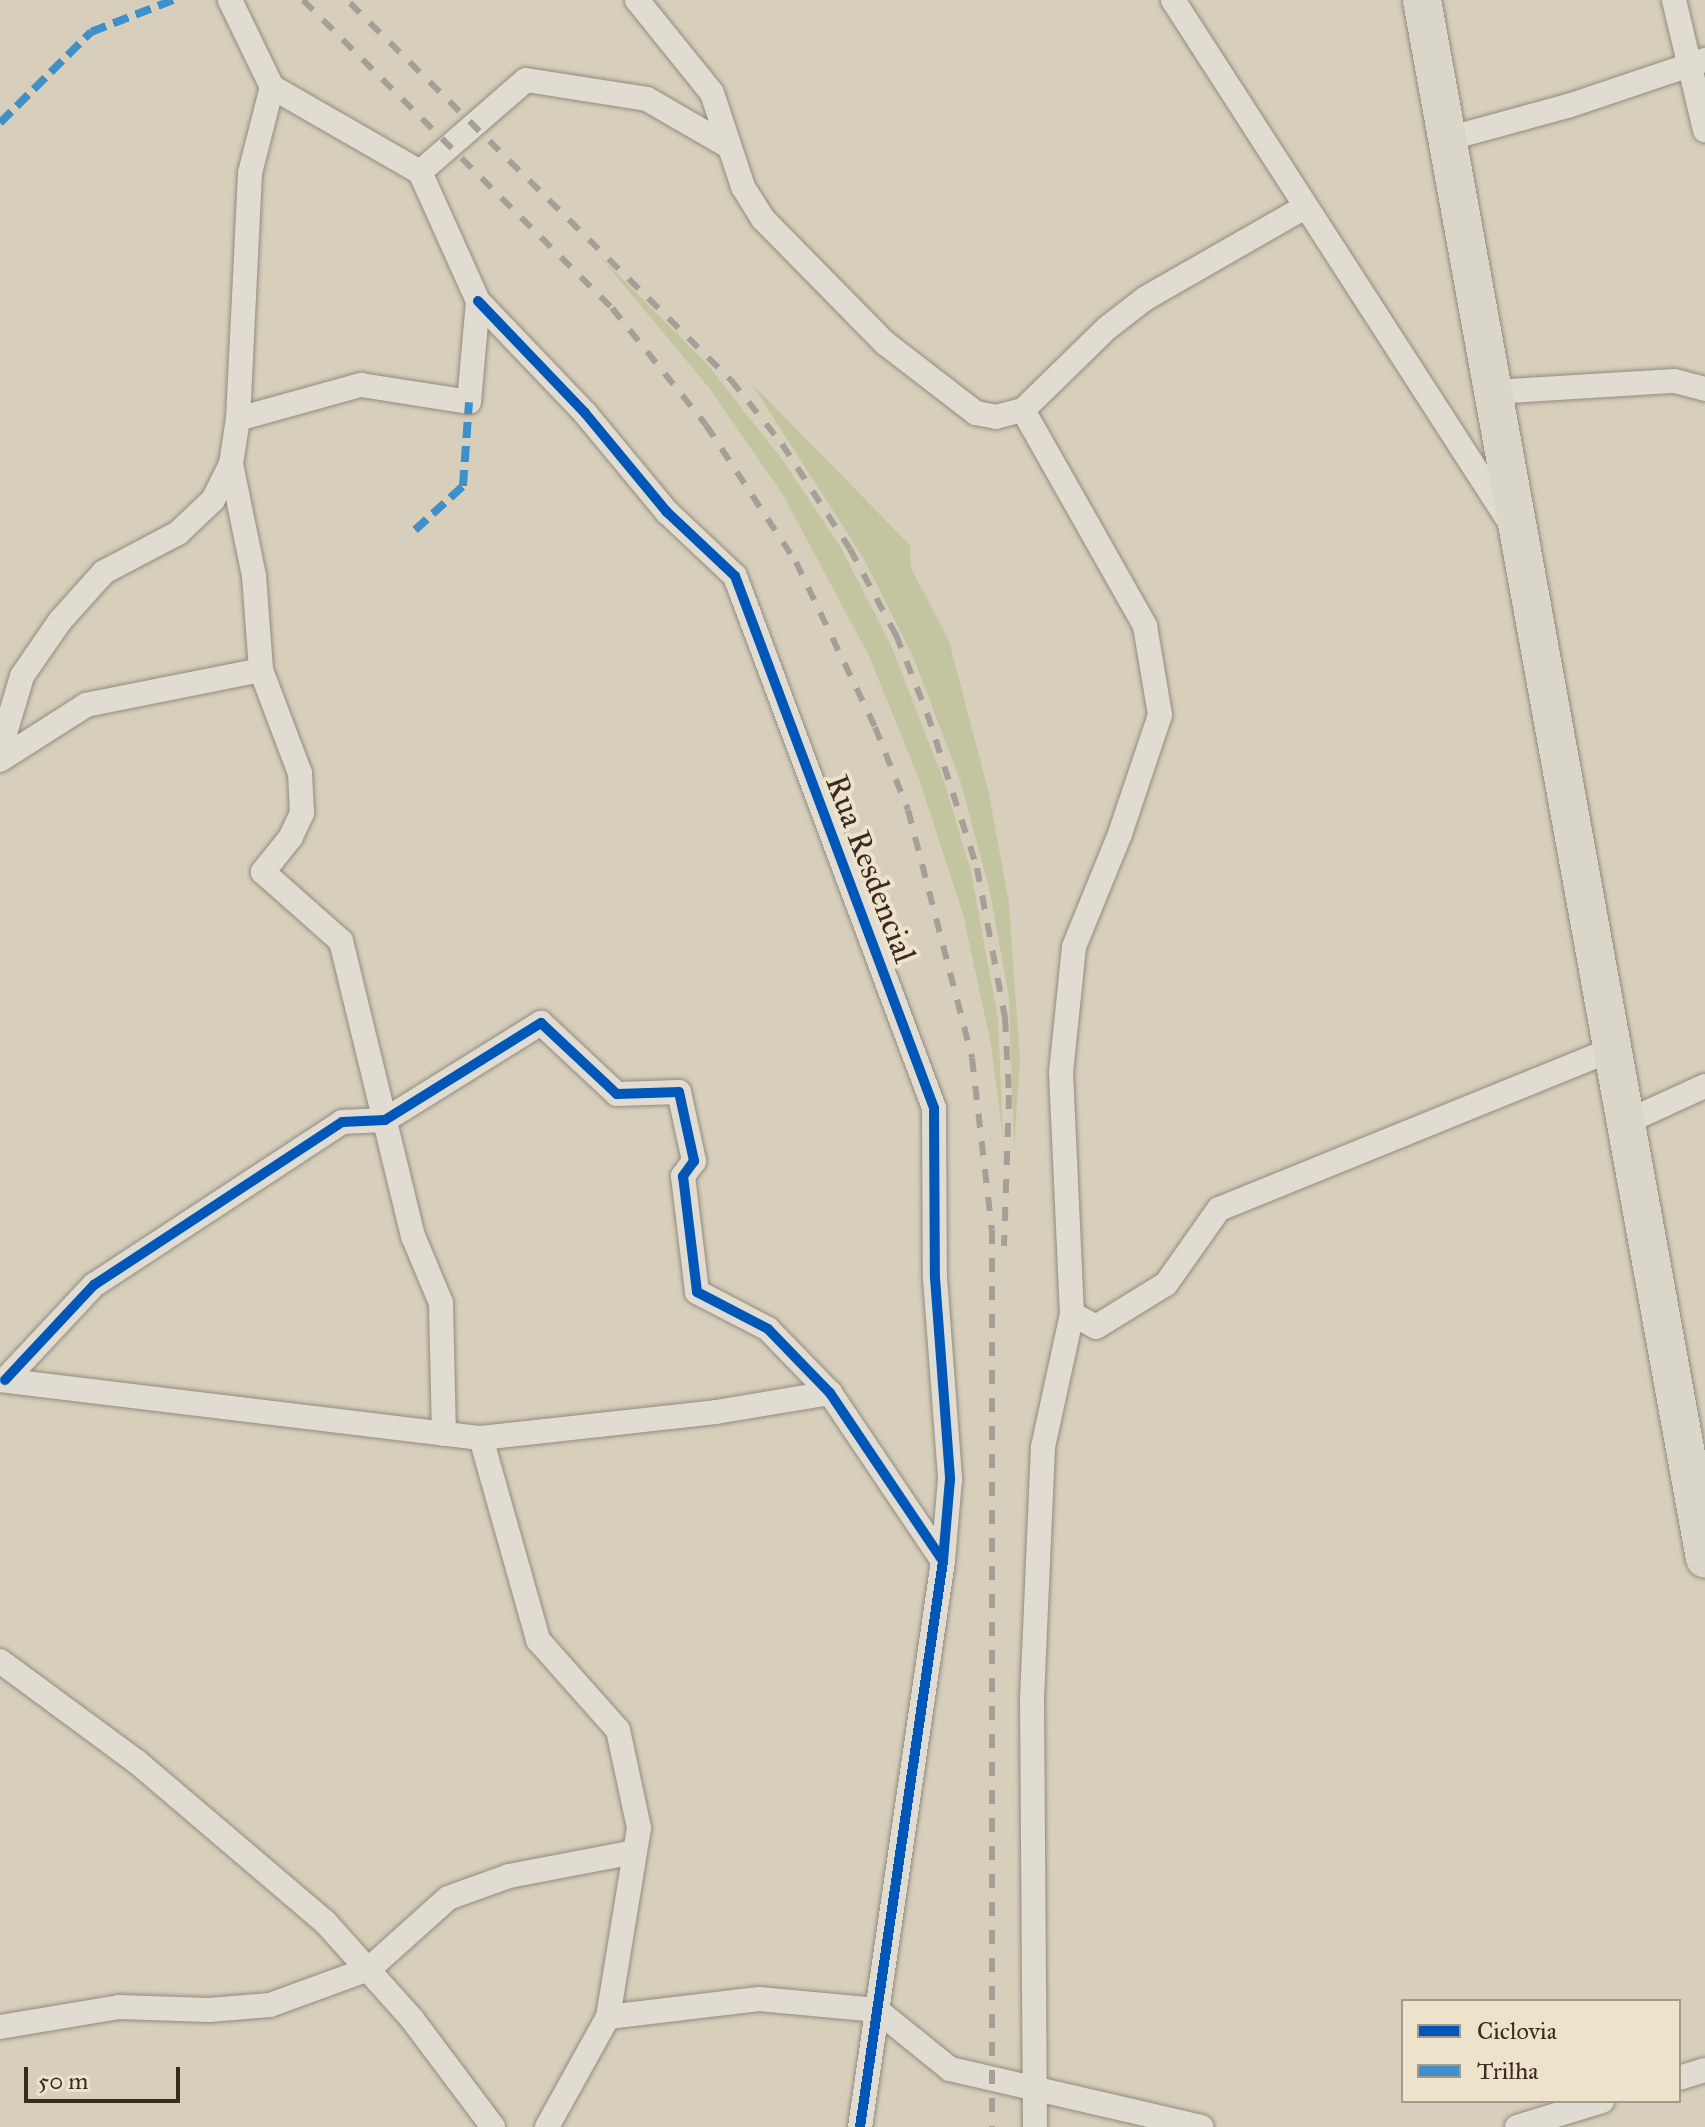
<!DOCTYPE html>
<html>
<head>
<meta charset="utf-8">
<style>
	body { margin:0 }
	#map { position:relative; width:1705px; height:2127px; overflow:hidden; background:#d7cfbb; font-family:"IM FELL Great Primer",serif }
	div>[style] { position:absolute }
	.green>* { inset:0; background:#c3c5a1 }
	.roads { filter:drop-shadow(0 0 2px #928b7f) drop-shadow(0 0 2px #928b7f) }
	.minor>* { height:24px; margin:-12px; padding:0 12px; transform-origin:12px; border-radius:12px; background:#e0dcd2 }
	.primary>* { height:38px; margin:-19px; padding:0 19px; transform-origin:19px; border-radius:19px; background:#dbd6ca }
	.rail>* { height:6px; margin-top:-3px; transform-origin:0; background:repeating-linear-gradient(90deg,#a49f97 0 14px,transparent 0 28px) }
	.quiet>* { height:8px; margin-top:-4px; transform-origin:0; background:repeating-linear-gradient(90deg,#3e90cb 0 16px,transparent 0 24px) }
	.cycleway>* { height:10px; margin:-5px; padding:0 5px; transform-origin:5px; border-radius:5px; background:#0057b8 }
	span { translate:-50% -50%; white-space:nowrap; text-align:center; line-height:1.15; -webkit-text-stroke:8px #ede3cb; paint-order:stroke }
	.street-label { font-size:32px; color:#3a2b21 }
	.legend { position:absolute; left:1401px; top:1999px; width:280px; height:104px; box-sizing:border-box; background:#ede3cb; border:2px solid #a59987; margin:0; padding:10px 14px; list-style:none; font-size:24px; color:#3a2b21 }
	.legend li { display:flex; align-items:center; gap:16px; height:40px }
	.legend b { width:40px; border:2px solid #a59987 }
	.scale { position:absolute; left:24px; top:2067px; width:156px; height:36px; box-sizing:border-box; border:4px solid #3a2b21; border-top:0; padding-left:10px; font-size:24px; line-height:28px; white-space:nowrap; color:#3a2b21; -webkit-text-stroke:6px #ede3cb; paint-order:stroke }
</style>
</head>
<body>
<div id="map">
	<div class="green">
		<i style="clip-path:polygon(597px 253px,707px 364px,781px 458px,840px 546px,890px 643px,945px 784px,971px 872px,998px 1019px,1003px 1137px,991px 1045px,963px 914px,919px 779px,869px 656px,783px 495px,710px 389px)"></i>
		<i style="clip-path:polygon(752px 384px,910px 545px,911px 568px,949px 641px,989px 794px,1009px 904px,1020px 1059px,1014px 1150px,1009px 998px,990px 892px,960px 780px,914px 659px,865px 561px)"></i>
	</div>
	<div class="roads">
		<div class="minor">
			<i style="left:637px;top:0;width:119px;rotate:51.1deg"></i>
			<i style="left:712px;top:93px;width:99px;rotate:71.7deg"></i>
			<i style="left:743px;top:187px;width:38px;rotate:58deg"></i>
			<i style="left:763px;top:219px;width:174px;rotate:45.5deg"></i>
			<i style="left:885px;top:343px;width:115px;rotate:37.6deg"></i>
			<i style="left:976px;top:413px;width:20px;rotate:11deg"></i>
			<i style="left:996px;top:417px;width:28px;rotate:-15deg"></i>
			<i style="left:1023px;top:410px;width:117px;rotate:-44.3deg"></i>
			<i style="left:1107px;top:328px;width:49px;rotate:-37.6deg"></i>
			<i style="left:1146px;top:298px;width:183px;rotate:-29.8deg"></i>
			<i style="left:1173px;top:0;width:620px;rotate:57.18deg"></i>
			<i style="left:1674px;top:0;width:134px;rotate:76.6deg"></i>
			<i style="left:272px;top:87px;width:171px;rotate:29.9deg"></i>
			<i style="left:1447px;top:139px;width:125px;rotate:-15.3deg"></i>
			<i style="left:1568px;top:106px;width:145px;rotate:-18.6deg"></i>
			<i style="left:478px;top:301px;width:155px;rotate:46.3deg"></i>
			<i style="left:585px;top:413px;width:129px;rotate:50.4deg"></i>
			<i style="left:667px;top:512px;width:93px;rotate:43.3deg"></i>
			<i style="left:735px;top:576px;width:568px;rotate:69.49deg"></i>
			<i style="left:934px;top:1108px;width:170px;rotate:89.7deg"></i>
			<i style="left:935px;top:1278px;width:202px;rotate:85.7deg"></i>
			<i style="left:950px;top:1479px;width:82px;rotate:94.9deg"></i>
			<i style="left:1493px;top:392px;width:182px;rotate:-3.5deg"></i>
			<i style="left:1675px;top:381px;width:31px;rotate:15deg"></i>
			<i style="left:1023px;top:410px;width:248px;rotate:60.5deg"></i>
			<i style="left:1145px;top:626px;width:90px;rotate:80.4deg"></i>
			<i style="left:1160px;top:715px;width:126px;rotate:108.6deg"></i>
			<i style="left:1120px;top:834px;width:122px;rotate:112.2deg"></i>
			<i style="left:1074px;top:947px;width:126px;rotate:95.9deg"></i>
			<i style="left:1061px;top:1072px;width:242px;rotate:87.4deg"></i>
			<i style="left:238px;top:419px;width:128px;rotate:-15.5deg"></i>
			<i style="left:361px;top:385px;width:109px;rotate:8.9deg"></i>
			<i style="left:469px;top:402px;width:101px;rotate:-84.9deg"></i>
			<i style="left:478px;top:301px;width:141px;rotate:-114.2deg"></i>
			<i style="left:420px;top:172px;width:140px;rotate:-41deg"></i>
			<i style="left:526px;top:80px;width:122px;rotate:8.9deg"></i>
			<i style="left:647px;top:99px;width:94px;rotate:30.1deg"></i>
			<i style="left:231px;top:464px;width:114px;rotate:78.4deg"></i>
			<i style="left:254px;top:576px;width:94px;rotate:85.7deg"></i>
			<i style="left:261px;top:670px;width:110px;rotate:69.3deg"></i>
			<i style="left:300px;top:773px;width:40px;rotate:87.1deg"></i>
			<i style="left:302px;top:813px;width:26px;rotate:115deg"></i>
			<i style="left:291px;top:837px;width:45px;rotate:128.7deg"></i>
			<i style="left:263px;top:872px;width:104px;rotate:41.5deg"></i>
			<i style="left:341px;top:941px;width:304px;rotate:76.3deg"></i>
			<i style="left:413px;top:1236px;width:73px;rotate:67.3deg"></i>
			<i style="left:441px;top:1303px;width:131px;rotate:88.7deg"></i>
			<i style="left:0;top:750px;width:77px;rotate:-73.4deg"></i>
			<i style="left:22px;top:676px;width:67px;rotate:-55.4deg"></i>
			<i style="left:60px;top:621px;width:66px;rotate:-48.1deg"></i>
			<i style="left:104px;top:572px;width:84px;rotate:-27.8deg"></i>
			<i style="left:178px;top:533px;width:48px;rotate:-43.3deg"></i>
			<i style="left:213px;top:500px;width:40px;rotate:-63.4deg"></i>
			<i style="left:231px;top:464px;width:46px;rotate:-81.2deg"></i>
			<i style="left:238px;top:419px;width:246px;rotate:-87.2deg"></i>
			<i style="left:250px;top:173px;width:89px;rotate:-75.7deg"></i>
			<i style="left:272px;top:87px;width:97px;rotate:-115.8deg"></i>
			<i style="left:0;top:760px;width:102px;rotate:-32.6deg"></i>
			<i style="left:86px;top:705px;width:178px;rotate:-11.3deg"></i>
			<i style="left:1626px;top:1122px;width:87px;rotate:-24.5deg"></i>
			<i style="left:0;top:1380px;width:484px;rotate:6.9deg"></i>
			<i style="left:481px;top:1438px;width:236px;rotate:-6.3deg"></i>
			<i style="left:716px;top:1412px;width:116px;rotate:-9.5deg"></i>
			<i style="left:5px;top:1380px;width:130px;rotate:-46.9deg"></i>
			<i style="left:94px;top:1285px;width:297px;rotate:-33.3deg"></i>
			<i style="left:342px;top:1122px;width:43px;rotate:-2.7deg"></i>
			<i style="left:385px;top:1120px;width:184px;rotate:-31.9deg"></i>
			<i style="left:541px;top:1023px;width:104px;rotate:43.1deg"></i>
			<i style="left:617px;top:1094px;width:62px;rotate:-1.8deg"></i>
			<i style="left:679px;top:1092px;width:71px;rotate:77.7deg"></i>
			<i style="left:694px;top:1161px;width:19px;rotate:126deg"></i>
			<i style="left:683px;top:1176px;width:117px;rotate:83.1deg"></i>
			<i style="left:697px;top:1292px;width:80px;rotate:27.5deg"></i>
			<i style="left:768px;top:1329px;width:89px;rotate:45.9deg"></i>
			<i style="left:830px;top:1393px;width:202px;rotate:56.1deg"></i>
			<i style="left:943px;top:1561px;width:572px;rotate:98.34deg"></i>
			<i style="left:481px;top:1438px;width:210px;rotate:74.2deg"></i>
			<i style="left:538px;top:1640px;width:120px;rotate:48.4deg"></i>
			<i style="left:618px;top:1730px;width:100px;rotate:77.9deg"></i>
			<i style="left:639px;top:1828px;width:192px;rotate:99.3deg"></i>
			<i style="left:0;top:1661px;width:170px;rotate:36.4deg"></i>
			<i style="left:137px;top:1762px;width:248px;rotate:40.4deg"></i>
			<i style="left:326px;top:1923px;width:129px;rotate:48.1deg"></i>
			<i style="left:412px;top:2019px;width:135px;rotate:53.1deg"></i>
			<i style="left:0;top:2027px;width:121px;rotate:-9.5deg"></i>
			<i style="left:119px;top:2007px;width:90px;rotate:1.9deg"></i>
			<i style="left:209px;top:2010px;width:61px;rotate:-4.7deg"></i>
			<i style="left:270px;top:2005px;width:105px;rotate:-20deg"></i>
			<i style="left:369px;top:1969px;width:106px;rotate:-41.9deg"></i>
			<i style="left:448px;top:1898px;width:65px;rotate:-19.8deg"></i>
			<i style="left:509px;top:1876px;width:128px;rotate:-10.8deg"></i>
			<i style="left:1679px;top:2078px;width:27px;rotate:-17deg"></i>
			<i style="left:547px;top:2127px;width:126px;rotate:-61deg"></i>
			<i style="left:608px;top:2017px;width:152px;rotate:-6.8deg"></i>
			<i style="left:759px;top:1999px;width:119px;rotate:5.3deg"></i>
			<i style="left:877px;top:2010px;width:94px;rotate:38.9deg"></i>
			<i style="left:950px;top:2069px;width:258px;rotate:13deg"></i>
			<i style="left:1035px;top:2127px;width:428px;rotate:-90.4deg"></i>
			<i style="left:1032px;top:1699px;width:252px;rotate:-87.5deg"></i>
			<i style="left:1043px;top:1447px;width:136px;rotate:-77.7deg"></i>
			<i style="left:1072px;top:1314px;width:27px;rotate:28deg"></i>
			<i style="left:1096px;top:1327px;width:82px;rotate:-31.6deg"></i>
			<i style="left:1166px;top:1284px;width:92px;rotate:-54.8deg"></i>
			<i style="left:1219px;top:1209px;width:425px;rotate:-22.1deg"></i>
			<i style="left:1517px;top:2127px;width:89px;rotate:-17deg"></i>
		</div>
		<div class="primary">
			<i style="left:1422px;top:0;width:1584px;rotate:79.71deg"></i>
		</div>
	</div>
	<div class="rail">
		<i style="left:303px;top:0;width:436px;rotate:44.9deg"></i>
		<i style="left:612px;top:308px;width:150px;rotate:51.2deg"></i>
		<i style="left:706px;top:425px;width:164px;rotate:56.7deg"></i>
		<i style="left:796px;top:562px;width:183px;rotate:64.4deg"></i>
		<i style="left:875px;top:727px;width:89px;rotate:68.3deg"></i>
		<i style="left:908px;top:810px;width:256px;rotate:75.5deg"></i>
		<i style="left:972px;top:1058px;width:173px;rotate:83.4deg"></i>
		<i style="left:992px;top:1230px;width:897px;rotate:90deg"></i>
		<i style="left:350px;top:3px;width:536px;rotate:44.7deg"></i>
		<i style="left:731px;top:380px;width:82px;rotate:51.4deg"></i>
		<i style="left:782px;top:444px;width:125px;rotate:57.1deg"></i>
		<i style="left:850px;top:549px;width:98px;rotate:61.9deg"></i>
		<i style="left:896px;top:635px;width:84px;rotate:68.3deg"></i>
		<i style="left:927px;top:713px;width:163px;rotate:72.1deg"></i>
		<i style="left:977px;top:868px;width:153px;rotate:79.4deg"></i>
		<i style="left:1005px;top:1018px;width:77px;rotate:87deg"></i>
		<i style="left:1009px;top:1095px;width:151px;rotate:91.9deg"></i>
	</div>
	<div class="quiet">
		<i style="left:0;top:123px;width:129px;rotate:-45deg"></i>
		<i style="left:91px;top:32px;width:88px;rotate:-21.3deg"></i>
		<i style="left:415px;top:530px;width:65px;rotate:-42.5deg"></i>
		<i style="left:463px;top:486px;width:84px;rotate:-85.9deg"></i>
	</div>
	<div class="cycleway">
		<i style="left:478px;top:301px;width:155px;rotate:46.3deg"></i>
		<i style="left:585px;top:413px;width:129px;rotate:50.4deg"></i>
		<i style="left:667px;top:512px;width:93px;rotate:43.3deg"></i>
		<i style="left:735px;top:576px;width:568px;rotate:69.49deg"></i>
		<i style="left:934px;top:1108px;width:170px;rotate:89.7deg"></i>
		<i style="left:935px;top:1278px;width:202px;rotate:85.7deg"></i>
		<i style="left:950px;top:1479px;width:82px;rotate:94.9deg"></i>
		<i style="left:5px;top:1380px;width:130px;rotate:-46.9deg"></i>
		<i style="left:94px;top:1285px;width:297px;rotate:-33.3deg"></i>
		<i style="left:342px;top:1122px;width:43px;rotate:-2.7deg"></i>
		<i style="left:385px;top:1120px;width:184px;rotate:-31.9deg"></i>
		<i style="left:541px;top:1023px;width:104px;rotate:43.1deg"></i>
		<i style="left:617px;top:1094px;width:62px;rotate:-1.8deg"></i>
		<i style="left:679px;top:1092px;width:71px;rotate:77.7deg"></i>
		<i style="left:694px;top:1161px;width:19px;rotate:126deg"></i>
		<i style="left:683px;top:1176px;width:117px;rotate:83.1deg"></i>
		<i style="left:697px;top:1292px;width:80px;rotate:27.5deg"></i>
		<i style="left:768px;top:1329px;width:89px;rotate:45.9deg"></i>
		<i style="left:830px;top:1393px;width:202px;rotate:56.1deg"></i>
		<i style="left:943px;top:1561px;width:572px;rotate:98.34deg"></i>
	</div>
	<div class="street-label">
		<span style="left:870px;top:869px;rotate:69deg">Rua Resdencial</span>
	</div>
	<ul class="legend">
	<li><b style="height:10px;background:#0057b8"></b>Ciclovia</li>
	<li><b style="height:10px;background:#3e90cb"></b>Trilha</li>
	</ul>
	<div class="scale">50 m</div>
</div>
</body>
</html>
